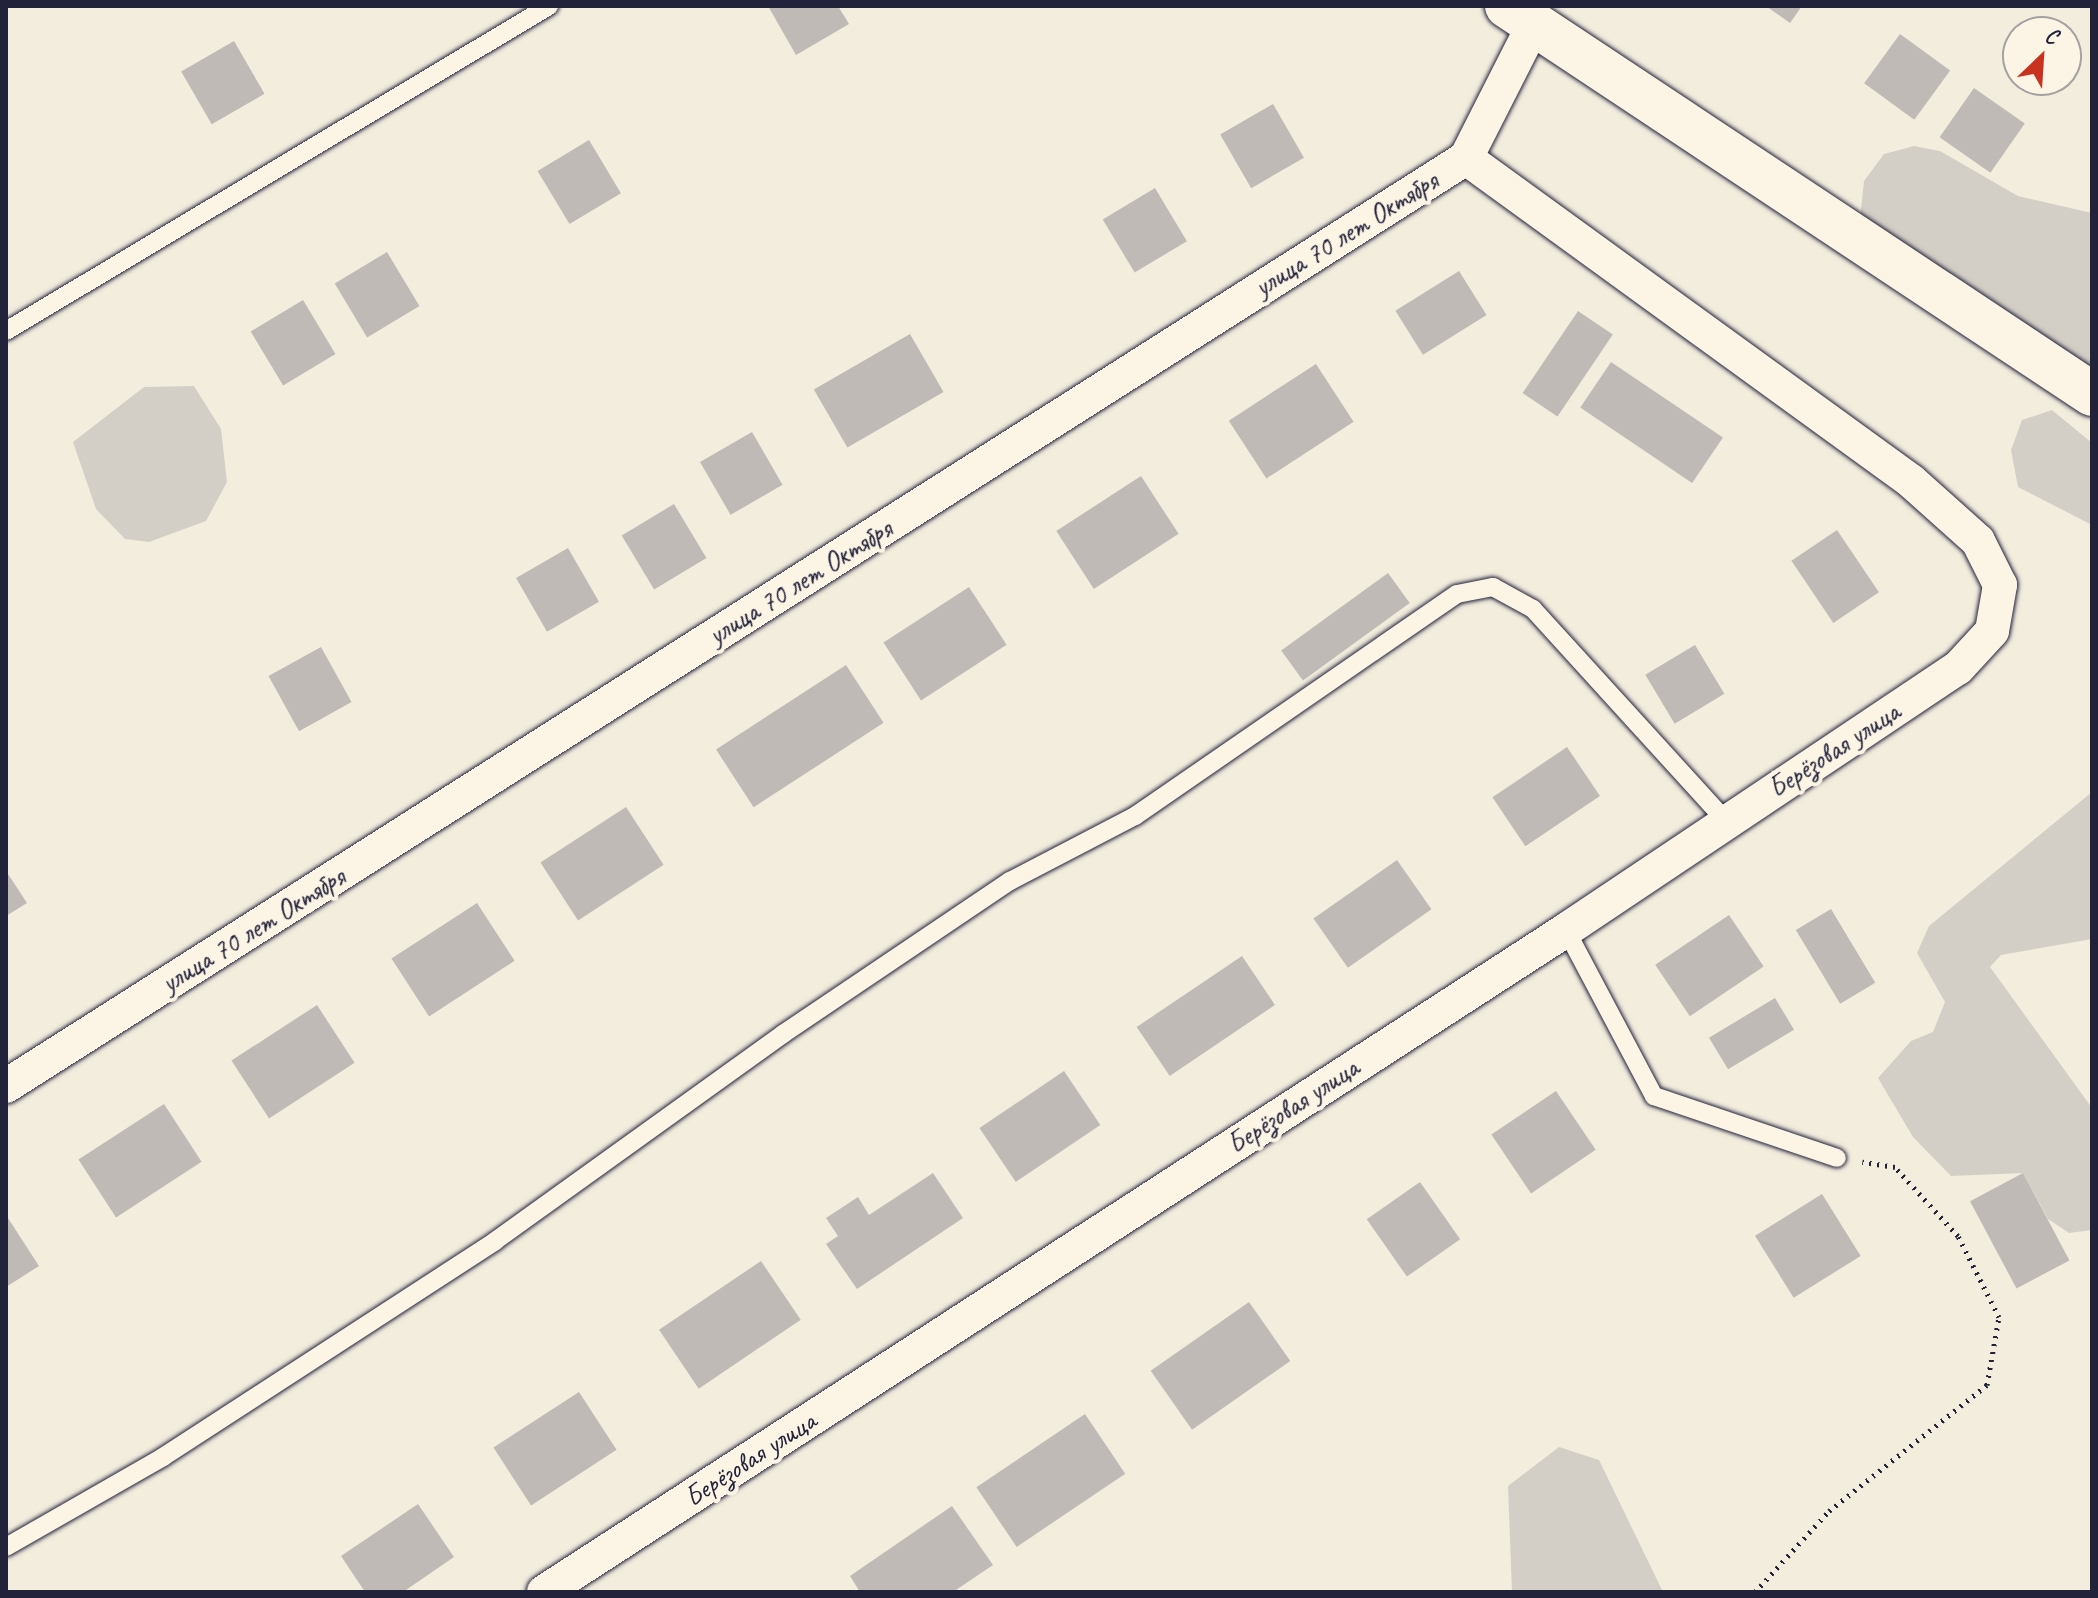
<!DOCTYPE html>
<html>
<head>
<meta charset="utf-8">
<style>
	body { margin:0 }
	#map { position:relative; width:2098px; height:1598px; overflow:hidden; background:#f3edde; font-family:Caveat,sans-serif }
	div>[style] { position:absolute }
	.green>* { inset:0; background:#d4cfc6 }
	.building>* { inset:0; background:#bfbab6; transform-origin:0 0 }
	.path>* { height:5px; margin-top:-2.5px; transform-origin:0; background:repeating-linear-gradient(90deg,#22223b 0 2px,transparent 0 8px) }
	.roads { filter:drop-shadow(0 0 2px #22223b) drop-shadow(0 0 2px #22223b) }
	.lane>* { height:18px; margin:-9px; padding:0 9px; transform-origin:9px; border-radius:9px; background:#fcf5e5 }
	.street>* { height:34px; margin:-17px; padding:0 17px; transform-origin:17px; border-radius:17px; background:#fcf5e5 }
	.secondary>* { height:44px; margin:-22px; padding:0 22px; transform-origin:22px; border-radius:22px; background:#fcf5e5 }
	span { translate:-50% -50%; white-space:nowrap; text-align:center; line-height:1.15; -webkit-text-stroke:8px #fcf5e5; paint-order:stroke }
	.street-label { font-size:28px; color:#22223b }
	.frame { position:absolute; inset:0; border:8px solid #22223b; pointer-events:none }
	.north { position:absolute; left:2002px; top:16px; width:80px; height:80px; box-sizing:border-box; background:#fcf5e5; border:2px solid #a5a1a1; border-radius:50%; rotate:25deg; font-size:22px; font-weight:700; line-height:32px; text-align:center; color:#22223b }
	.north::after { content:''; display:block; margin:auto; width:28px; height:36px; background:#c8321e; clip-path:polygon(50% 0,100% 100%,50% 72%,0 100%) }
</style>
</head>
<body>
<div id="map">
	<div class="green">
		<i style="clip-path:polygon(1914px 146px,1940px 151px,2018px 196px,2092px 213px,2092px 375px,1860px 219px,1864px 181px,1884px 154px)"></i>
		<i style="clip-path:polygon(194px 386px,221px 429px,227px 482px,206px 521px,149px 542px,125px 539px,96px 509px,73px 442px,144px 387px)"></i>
		<i style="clip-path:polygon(2052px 410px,2092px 443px,2092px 525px,2018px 487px,2011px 450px,2022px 420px)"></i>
		<i style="clip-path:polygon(2092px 792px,2092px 939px,2001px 955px,1990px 967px,2092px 1108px,2092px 1230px,2069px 1233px,2048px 1219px,2023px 1173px,1951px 1176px,1913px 1137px,1878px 1078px,1911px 1041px,1933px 1032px,1945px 1002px,1917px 953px,1929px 926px)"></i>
		<i style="clip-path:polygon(1559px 1447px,1599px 1460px,1663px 1592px,1512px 1592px,1508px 1486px)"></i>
	</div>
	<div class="building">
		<i style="clip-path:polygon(768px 6px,838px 6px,849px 24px,796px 55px)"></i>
		<i style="clip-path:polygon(1766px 6px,1802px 6px,1790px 23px)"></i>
		<i style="left:1900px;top:34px;width:62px;height:61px;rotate:36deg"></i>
		<i style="left:234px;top:41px;width:61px;height:61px;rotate:60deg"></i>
		<i style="left:1974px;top:88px;width:62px;height:60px;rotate:35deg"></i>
		<i style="left:1273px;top:104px;width:62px;height:61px;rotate:60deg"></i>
		<i style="left:589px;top:140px;width:62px;height:60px;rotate:59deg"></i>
		<i style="left:1155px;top:188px;width:62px;height:61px;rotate:59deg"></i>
		<i style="left:387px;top:252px;width:63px;height:61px;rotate:59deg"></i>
		<i style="left:1459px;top:271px;width:52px;height:75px;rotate:58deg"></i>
		<i style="left:303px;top:300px;width:63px;height:61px;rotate:59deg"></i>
		<i style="left:1578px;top:311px;width:42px;height:99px;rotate:34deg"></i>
		<i style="left:910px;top:334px;width:67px;height:111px;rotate:60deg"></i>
		<i style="left:1611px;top:362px;width:135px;height:55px;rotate:34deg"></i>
		<i style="left:1316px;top:364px;width:69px;height:104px;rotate:57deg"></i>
		<i style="left:752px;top:432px;width:61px;height:60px;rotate:60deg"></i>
		<i style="left:1141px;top:476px;width:69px;height:101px;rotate:57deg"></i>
		<i style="left:674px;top:504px;width:63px;height:61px;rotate:59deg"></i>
		<i style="left:1837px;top:530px;width:75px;height:55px;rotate:56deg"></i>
		<i style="left:568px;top:548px;width:62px;height:60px;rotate:60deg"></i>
		<i style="left:1388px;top:573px;width:37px;height:132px;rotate:54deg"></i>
		<i style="left:969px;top:587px;width:69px;height:102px;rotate:57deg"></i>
		<i style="left:1695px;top:645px;width:57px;height:58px;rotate:59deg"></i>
		<i style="left:321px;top:647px;width:63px;height:60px;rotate:61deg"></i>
		<i style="left:846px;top:665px;width:69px;height:155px;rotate:57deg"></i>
		<i style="left:1567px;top:747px;width:59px;height:90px;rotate:56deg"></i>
		<i style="left:626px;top:807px;width:69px;height:102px;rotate:57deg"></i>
		<i style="left:1397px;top:860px;width:60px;height:102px;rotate:55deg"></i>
		<i style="clip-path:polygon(6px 871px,27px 903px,6px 916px)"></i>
		<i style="left:477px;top:903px;width:69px;height:102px;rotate:57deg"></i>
		<i style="left:1831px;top:909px;width:86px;height:41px;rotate:59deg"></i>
		<i style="left:1729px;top:915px;width:62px;height:89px;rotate:56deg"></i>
		<i style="left:1242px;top:956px;width:59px;height:127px;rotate:56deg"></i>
		<i style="left:1775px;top:998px;width:37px;height:77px;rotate:59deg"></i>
		<i style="left:317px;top:1005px;width:69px;height:102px;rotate:57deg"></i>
		<i style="left:1064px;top:1071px;width:65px;height:102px;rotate:56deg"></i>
		<i style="left:1556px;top:1091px;width:71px;height:78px;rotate:56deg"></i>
		<i style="left:164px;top:1104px;width:69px;height:102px;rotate:57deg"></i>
		<i style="clip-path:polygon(933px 1173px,963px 1218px,857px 1289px,826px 1244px,838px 1236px,826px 1218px,858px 1197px,869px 1215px)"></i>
		<i style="left:2023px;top:1173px;width:99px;height:60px;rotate:62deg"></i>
		<i style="left:1420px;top:1182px;width:70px;height:65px;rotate:55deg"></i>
		<i style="left:1822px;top:1194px;width:73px;height:79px;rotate:58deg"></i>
		<i style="clip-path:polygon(6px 1215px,39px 1266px,6px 1287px)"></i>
		<i style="left:761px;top:1261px;width:71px;height:123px;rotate:56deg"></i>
		<i style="left:1249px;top:1302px;width:72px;height:120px;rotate:55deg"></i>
		<i style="left:579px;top:1392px;width:69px;height:102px;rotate:57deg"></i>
		<i style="left:1085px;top:1414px;width:72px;height:131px;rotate:56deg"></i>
		<i style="clip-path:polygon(418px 1504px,454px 1557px,403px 1592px,365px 1592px,341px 1556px)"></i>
		<i style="clip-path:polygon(952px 1506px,993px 1565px,953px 1592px,860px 1592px,850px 1576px)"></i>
	</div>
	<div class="path">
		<i style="left:1755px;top:1592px;width:110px;rotate:-47.6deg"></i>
		<i style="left:1829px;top:1511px;width:202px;rotate:-38.6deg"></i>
		<i style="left:1987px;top:1385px;width:69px;rotate:-80deg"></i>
		<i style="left:1999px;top:1317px;width:91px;rotate:-116.8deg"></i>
		<i style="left:1958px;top:1236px;width:93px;rotate:-132.4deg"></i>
		<i style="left:1895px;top:1167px;width:33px;rotate:-171deg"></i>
	</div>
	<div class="roads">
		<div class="lane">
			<i style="left:6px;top:331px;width:633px;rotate:-30.9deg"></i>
			<i style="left:1566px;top:930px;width:188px;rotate:62.1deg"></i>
			<i style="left:1654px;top:1096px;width:193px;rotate:18.7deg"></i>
			<i style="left:6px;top:1547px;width:181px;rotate:-29.8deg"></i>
			<i style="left:163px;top:1457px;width:396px;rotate:-33deg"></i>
			<i style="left:495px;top:1241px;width:355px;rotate:-35.7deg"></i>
			<i style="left:783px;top:1034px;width:274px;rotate:-34deg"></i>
			<i style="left:1010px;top:881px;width:141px;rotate:-27.5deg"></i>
			<i style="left:1135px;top:816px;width:391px;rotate:-34.6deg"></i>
			<i style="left:1457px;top:594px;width:37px;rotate:-11deg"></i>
			<i style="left:1493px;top:587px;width:46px;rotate:28.8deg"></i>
			<i style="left:1533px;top:609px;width:287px;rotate:47.7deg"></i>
		</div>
		<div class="street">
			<i style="left:6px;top:1086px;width:1730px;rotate:-32.44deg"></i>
			<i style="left:1466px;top:158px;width:150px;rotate:-63.1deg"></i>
			<i style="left:544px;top:1592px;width:1218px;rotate:-32.93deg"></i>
			<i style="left:1566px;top:930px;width:471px;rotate:-33.8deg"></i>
			<i style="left:1958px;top:668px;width:50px;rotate:-47.4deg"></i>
			<i style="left:1992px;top:631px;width:47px;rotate:-80.1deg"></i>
			<i style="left:2000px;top:585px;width:49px;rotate:-116.6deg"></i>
			<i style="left:1978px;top:541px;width:90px;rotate:-138.2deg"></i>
			<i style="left:1911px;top:481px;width:550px;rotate:-144.03deg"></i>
		</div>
		<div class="secondary">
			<i style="left:1507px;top:6px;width:702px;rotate:33.55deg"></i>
		</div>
	</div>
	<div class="street-label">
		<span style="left:1346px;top:234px;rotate:-32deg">улица 70 лет Октября</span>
		<span style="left:800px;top:582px;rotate:-32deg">улица 70 лет Октября</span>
		<span style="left:1834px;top:750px;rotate:-33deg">Берёзовая улица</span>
		<span style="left:253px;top:930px;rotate:-32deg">улица 70 лет Октября</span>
		<span style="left:1293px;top:1106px;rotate:-33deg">Берёзовая улица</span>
		<span style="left:750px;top:1459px;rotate:-33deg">Берёзовая улица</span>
	</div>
	<div class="frame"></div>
	<div class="north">С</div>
</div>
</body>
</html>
